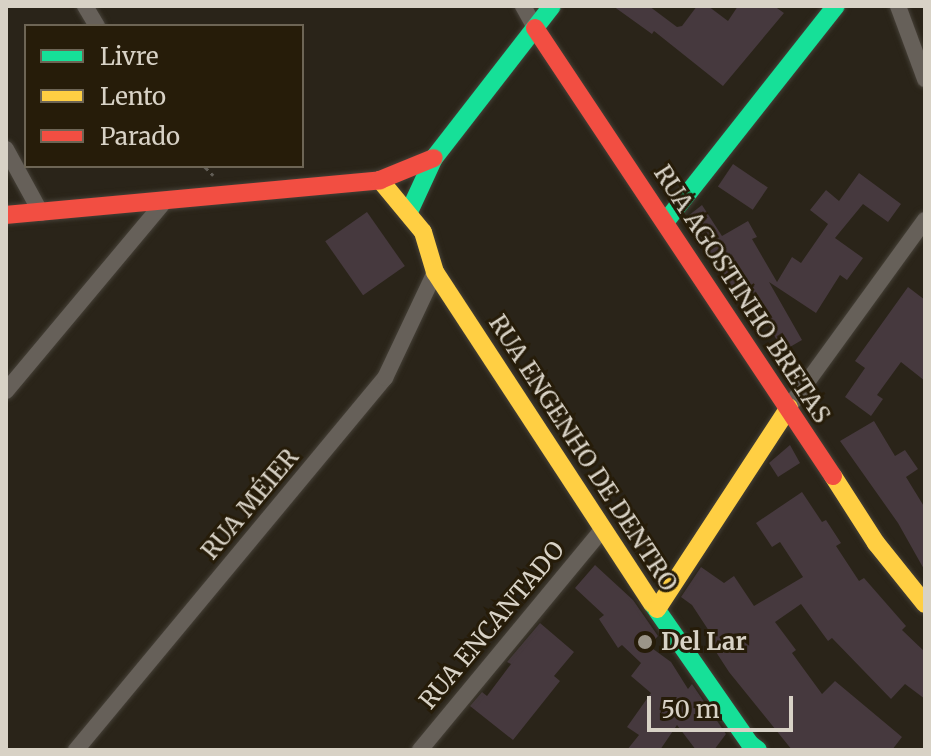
<!DOCTYPE html>
<html>
<head>
<meta charset="utf-8">
<style>
	body { margin:0 }
	#map { position:relative; width:931px; height:756px; overflow:hidden; background:#2a2419; font-family:Merriweather,serif }
	div>[style] { position:absolute }
	.building>* { inset:0; background:#46393e; transform-origin:0 0 }
	.path>* { height:3px; margin-top:-1.5px; transform-origin:0; background:repeating-linear-gradient(90deg,#615d55 0 6px,transparent 0 10px) }
	.roads { filter:drop-shadow(0 0 2px #454037) drop-shadow(0 0 2px #454037) }
	.street>* { height:16px; margin:-8px; padding:0 8px; transform-origin:8px; border-radius:8px; background:#666059 }
	.fast>* { height:18px; margin:-9px; padding:0 9px; transform-origin:9px; border-radius:9px; background:#16e098 }
	.slow>* { height:18px; margin:-9px; padding:0 9px; transform-origin:9px; border-radius:9px; background:#ffcf43 }
	.jam>* { height:18px; margin:-9px; padding:0 9px; transform-origin:9px; border-radius:9px; background:#f24e42 }
	.dots>* { width:22px; height:22px; translate:-50% -50%; box-sizing:border-box; border:4px solid #261c09; border-radius:50% }
	span { translate:-50% -50%; white-space:nowrap; text-align:center; line-height:1.15; -webkit-text-stroke:6px #261c09; paint-order:stroke }
	.street-label { font-size:24px; color:#d8d2c6 }
	.poi-label { font-size:24px; color:#d8d2c6; font-weight:700 }
	.left { translate:0 -50%; text-align:left }
	.frame { position:absolute; inset:0; border:8px solid #d8d2c6; pointer-events:none }
	.legend { position:absolute; left:24px; top:24px; width:280px; height:144px; box-sizing:border-box; background:#261c09; border:2px solid #6d6555; margin:0; padding:10px 14px; list-style:none; font-size:24px; color:#d8d2c6 }
	.legend li { display:flex; align-items:center; gap:16px; height:40px }
	.legend b { width:40px; border:2px solid #6d6555 }
	.scale { position:absolute; left:647px; top:696px; width:146px; height:36px; box-sizing:border-box; border:4px solid #d8d2c6; border-top:0; padding-left:10px; font-size:24px; line-height:28px; white-space:nowrap; color:#d8d2c6; -webkit-text-stroke:6px #261c09; paint-order:stroke }
</style>
</head>
<body>
<div id="map">
	<div class="building">
		<i style="clip-path:polygon(613px 6px,649px 6px,677px 27px,682px 26px,697px 6px,708px 6px,728px 21px,738px 6px,774px 6px,784px 13px,723px 86px,654px 31px,652px 34px)"></i>
		<i style="left:733px;top:164px;width:42px;height:27px;rotate:34deg"></i>
		<i style="clip-path:polygon(859px 173px,901px 204px,888px 222px,863px 204px,835px 238px,863px 258px,847px 280px,840px 275px,816px 313px,769px 282px,802px 340px,783px 351px,747px 288px,735px 295px,688px 216px,702px 205px,722px 236px,748px 221px,757px 237px,752px 239px,777px 282px,792px 257px,801px 263px,828px 224px,810px 210px,826px 190px,839px 201px)"></i>
		<i style="left:367px;top:212px;width:66px;height:51px;rotate:55deg"></i>
		<i style="clip-path:polygon(908px 287px,925px 300px,925px 381px,901px 362px,877px 395px,883px 399px,871px 416px,845px 397px,865px 368px,855px 361px)"></i>
		<i style="clip-path:polygon(874px 421px,895px 456px,905px 450px,918px 469px,906px 477px,925px 508px,925px 571px,898px 523px,840px 441px)"></i>
		<i style="clip-path:polygon(790px 445px,800px 463px,778px 477px,769px 463px)"></i>
		<i style="clip-path:polygon(802px 492px,822px 522px,826px 520px,841px 543px,836px 546px,859px 581px,864px 578px,906px 626px,902px 630px,925px 652px,925px 699px,905px 684px,891px 699px,832px 638px,828px 641px,801px 604px,775px 622px,796px 650px,792px 653px,822px 694px,835px 681px,902px 737px,892px 750px,792px 750px,729px 672px,707px 638px,711px 634px,692px 605px,681px 597px,701px 567px,724px 583px,734px 576px,754px 606px,803px 577px,780px 542px,772px 547px,756px 523px)"></i>
		<i style="clip-path:polygon(595px 565px,633px 600px,658px 636px,649px 646px,671px 662px,688px 689px,692px 684px,726px 734px,714px 750px,696px 750px,677px 725px,660px 750px,627px 750px,639px 735px,627px 727px,651px 693px,631px 676px,641px 663px,622px 645px,618px 648px,599px 619px,604px 615px,575px 588px)"></i>
		<i style="clip-path:polygon(540px 623px,574px 652px,554px 676px,560px 681px,513px 740px,470px 706px,482px 692px,487px 696px,511px 664px,507px 662px)"></i>
	</div>
	<div class="path">
		<i style="left:204px;top:166px;width:13px;rotate:45deg"></i>
	</div>
	<div class="roads">
		<div class="street">
			<i style="left:85px;top:6px;width:23px;rotate:59deg"></i>
			<i style="left:523px;top:6px;width:25px;rotate:61deg"></i>
			<i style="left:898px;top:6px;width:78px;rotate:69.7deg"></i>
			<i style="left:6px;top:149px;width:73px;rotate:61.3deg"></i>
			<i style="left:6px;top:391px;width:246px;rotate:-50.1deg"></i>
			<i style="left:789px;top:407px;width:231px;rotate:-54deg"></i>
			<i style="left:76px;top:750px;width:484px;rotate:-50.3deg"></i>
			<i style="left:385px;top:378px;width:117px;rotate:-64.7deg"></i>
			<i style="left:420px;top:750px;width:286px;rotate:-50.4deg"></i>
		</div>
		<div class="fast">
			<i style="left:409px;top:212px;width:60px;rotate:-65.2deg"></i>
			<i style="left:434px;top:158px;width:192px;rotate:-52.2deg"></i>
			<i style="left:666px;top:221px;width:274px;rotate:-51.7deg"></i>
			<i style="left:652px;top:603px;width:172px;rotate:55.2deg"></i>
			<i style="left:750px;top:744px;width:10px;rotate:37deg"></i>
		</div>
		<div class="slow">
			<i style="left:380px;top:180px;width:67px;rotate:50.4deg"></i>
			<i style="left:423px;top:232px;width:42px;rotate:73.3deg"></i>
			<i style="left:435px;top:272px;width:396px;rotate:56.8deg"></i>
			<i style="left:833px;top:476px;width:80px;rotate:57.3deg"></i>
			<i style="left:876px;top:543px;width:78px;rotate:51.2deg"></i>
			<i style="left:657px;top:609px;width:241px;rotate:-56.8deg"></i>
		</div>
		<div class="jam">
			<i style="left:535px;top:28px;width:538px;rotate:56.37deg"></i>
			<i style="left:6px;top:215px;width:376px;rotate:-5.3deg"></i>
			<i style="left:380px;top:180px;width:58px;rotate:-22.2deg"></i>
		</div>
	</div>
	<div class="dots">
		<i style="left:645px;top:642px;background:#9b9589"></i>
	</div>
	<div class="street-label">
		<span style="left:742px;top:294px;rotate:57deg">RUA AGOSTINHO BRETAS</span>
		<span style="left:583px;top:453px;rotate:57deg">RUA ENGENHO DE DENTRO</span>
		<span style="left:250px;top:504px;rotate:-50deg">RUA MÉIER</span>
		<span style="left:492px;top:625px;rotate:-50deg">RUA ENCANTADO</span>
	</div>
	<div class="poi-label">
		<span class="left" style="left:661px;top:642px">Del Lar</span>
	</div>
	<div class="frame"></div>
	<ul class="legend">
	<li><b style="height:10px;background:#16e098"></b>Livre</li>
	<li><b style="height:10px;background:#ffcf43"></b>Lento</li>
	<li><b style="height:10px;background:#f24e42"></b>Parado</li>
	</ul>
	<div class="scale">50 m</div>
</div>
</body>
</html>
